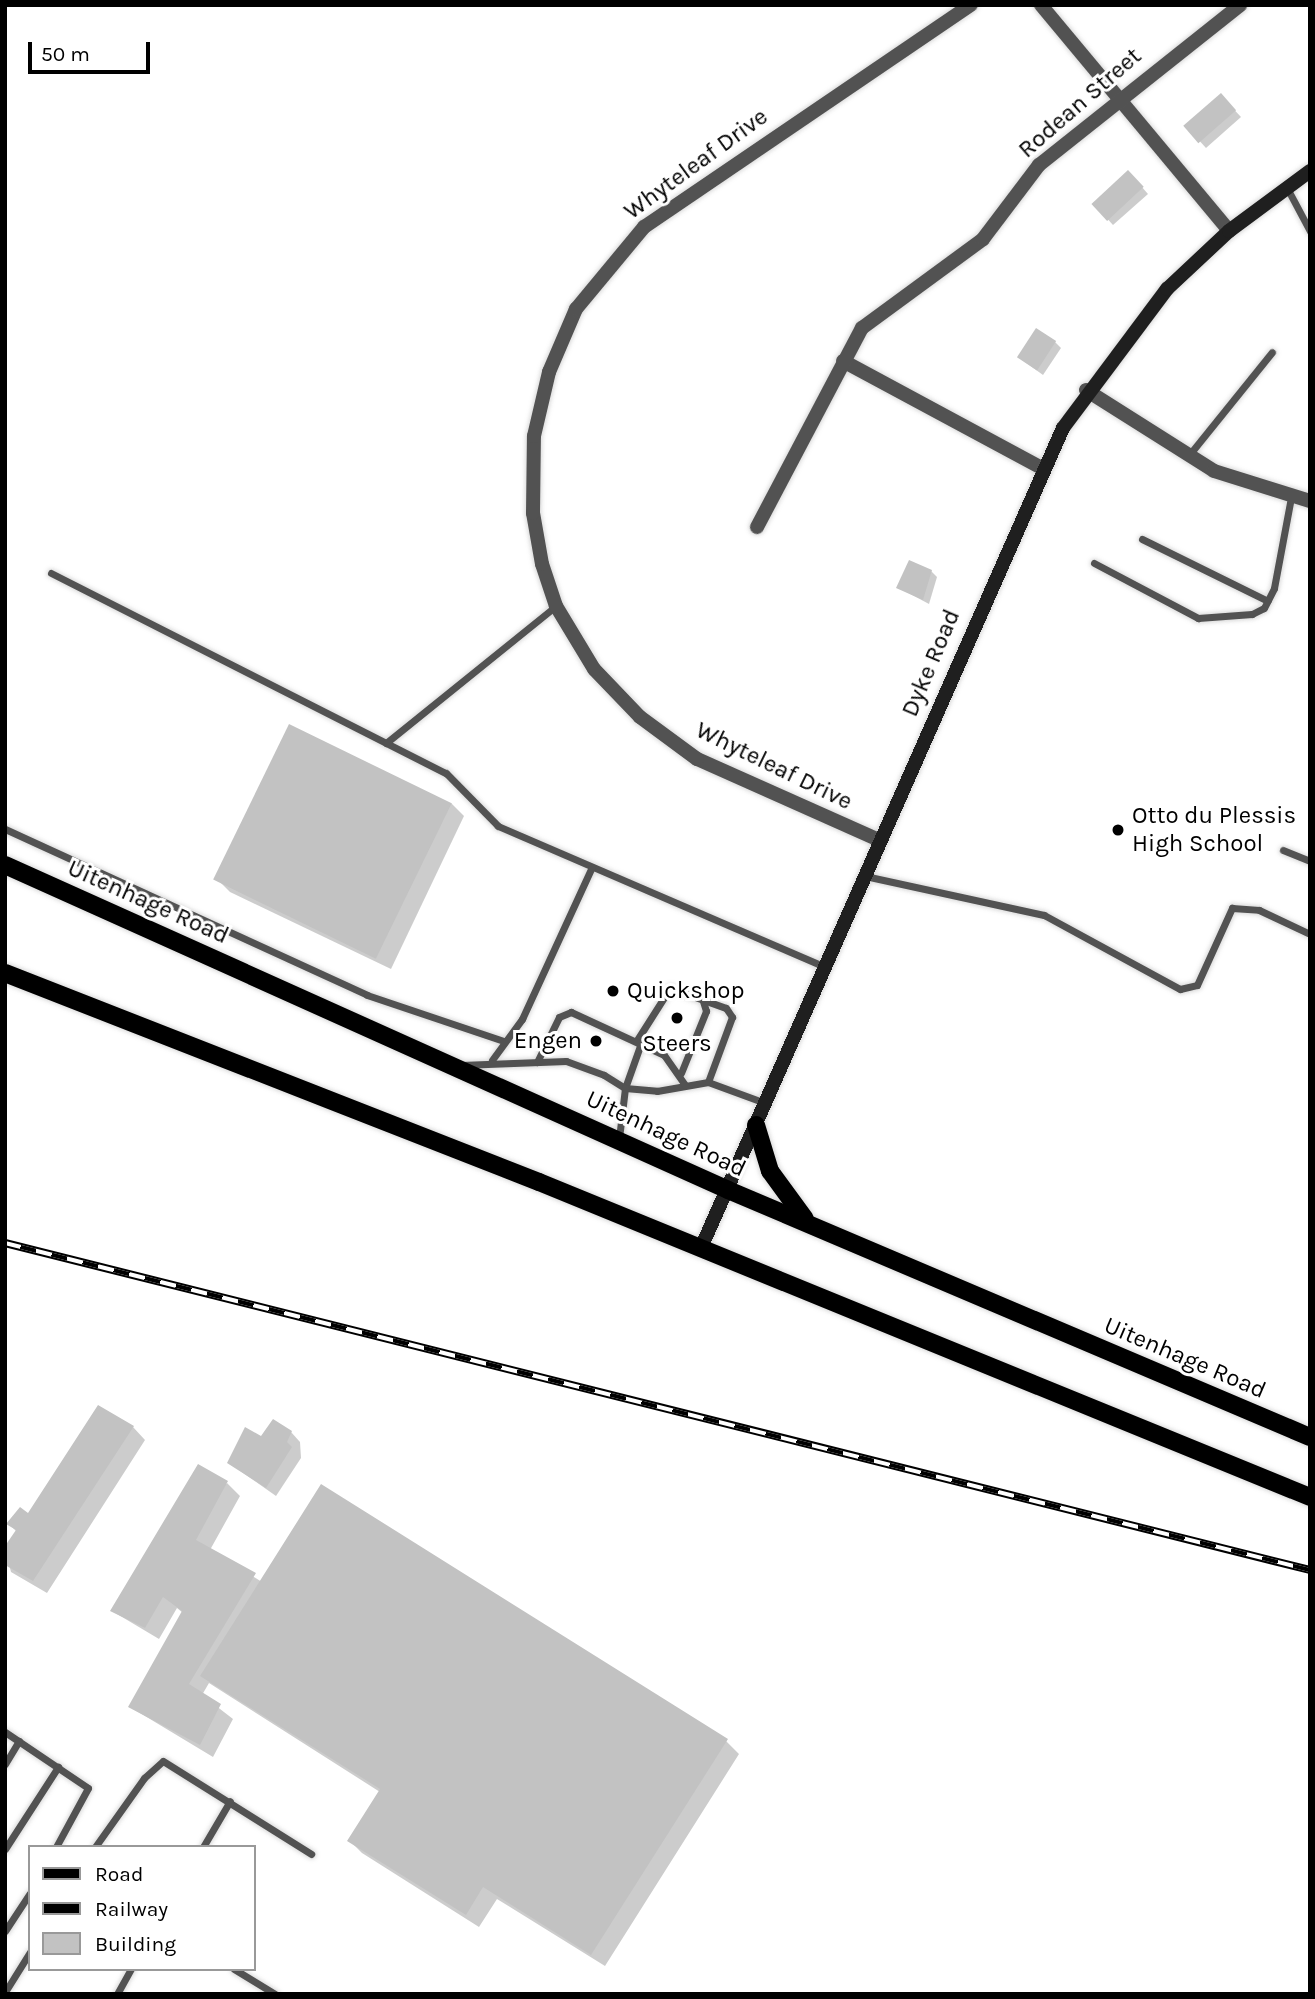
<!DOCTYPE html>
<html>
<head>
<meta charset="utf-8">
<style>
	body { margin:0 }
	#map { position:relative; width:1315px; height:1999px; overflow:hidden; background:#fff; font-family:Karla,sans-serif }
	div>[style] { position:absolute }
	.shadow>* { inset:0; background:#0003 }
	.building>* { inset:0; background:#c2c2c2; transform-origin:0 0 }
	.roads { filter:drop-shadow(0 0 2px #dbdbdb) drop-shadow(0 0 2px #dbdbdb) }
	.lane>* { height:7px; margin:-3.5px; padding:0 3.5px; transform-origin:3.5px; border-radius:3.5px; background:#525252 }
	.street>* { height:14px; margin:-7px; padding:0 7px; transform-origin:7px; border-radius:7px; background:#525252 }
	.secondary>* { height:14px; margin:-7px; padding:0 7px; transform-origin:7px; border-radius:7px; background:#1f1f1f }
	.primary>* { height:18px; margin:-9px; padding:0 9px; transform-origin:9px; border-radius:9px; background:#000 }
	.rail>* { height:8px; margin-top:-4px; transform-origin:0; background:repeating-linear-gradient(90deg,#fff 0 16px,#000 0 32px); box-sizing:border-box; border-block:2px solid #000 }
	.dots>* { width:19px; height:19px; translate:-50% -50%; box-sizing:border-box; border:4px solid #fff; border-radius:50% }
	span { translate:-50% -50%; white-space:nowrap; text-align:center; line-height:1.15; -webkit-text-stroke:6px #fff; paint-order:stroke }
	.street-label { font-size:24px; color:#000 }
	.poi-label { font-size:24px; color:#000 }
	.left { translate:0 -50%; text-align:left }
	.right { translate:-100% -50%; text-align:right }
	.frame { position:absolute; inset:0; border:7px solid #000; pointer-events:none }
	.legend { position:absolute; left:28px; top:1845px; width:228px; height:126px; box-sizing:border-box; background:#fff; border:2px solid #999; margin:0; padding:9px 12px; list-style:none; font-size:21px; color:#000 }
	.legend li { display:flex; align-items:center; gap:14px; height:35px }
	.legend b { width:35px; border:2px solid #999 }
	.scale { position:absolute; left:28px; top:42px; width:122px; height:32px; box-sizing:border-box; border:4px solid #000; border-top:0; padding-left:9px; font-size:21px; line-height:24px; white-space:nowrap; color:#000; -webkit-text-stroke:5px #fff; paint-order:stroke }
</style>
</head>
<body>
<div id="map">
	<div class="shadow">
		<i style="clip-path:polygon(1226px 101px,1241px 117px,1206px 148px,1186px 126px)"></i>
		<i style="clip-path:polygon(1134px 178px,1148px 194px,1113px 225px,1093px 203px)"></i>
		<i style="clip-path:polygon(1055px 342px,1061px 348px,1043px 375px,1018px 357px)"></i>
		<i style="clip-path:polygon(931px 571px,937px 577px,929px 604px,899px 588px)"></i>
		<i style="clip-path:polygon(451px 803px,464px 816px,391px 969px,230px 892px,217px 879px)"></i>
		<i style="clip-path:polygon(133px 1427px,145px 1440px,47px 1593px,11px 1572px,5px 1549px,17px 1532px,9px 1524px,28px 1515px)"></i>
		<i style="clip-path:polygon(291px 1432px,300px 1442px,301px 1458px,276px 1496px,229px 1463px,262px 1439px)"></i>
		<i style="clip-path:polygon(227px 1483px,240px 1496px,210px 1550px,262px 1582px,726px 1741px,739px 1754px,605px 1966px,497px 1899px,479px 1927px,362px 1853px,349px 1840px,380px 1792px,209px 1683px,202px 1695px,233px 1719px,213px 1757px,130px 1707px,183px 1613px,177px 1608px,159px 1639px,112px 1611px)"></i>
	</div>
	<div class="building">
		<i style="left:1221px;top:93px;width:23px;height:50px;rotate:49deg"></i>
		<i style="left:1128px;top:170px;width:23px;height:50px;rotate:47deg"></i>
		<i style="left:1036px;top:328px;width:24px;height:35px;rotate:33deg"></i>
		<i style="clip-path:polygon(909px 560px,932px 570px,923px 600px,896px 588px)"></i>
		<i style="left:289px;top:724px;width:181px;height:173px;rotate:26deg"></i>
		<i style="clip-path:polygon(98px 1405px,134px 1426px,33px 1581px,5px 1565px,5px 1546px,16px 1530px,6px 1524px,20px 1507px,28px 1513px)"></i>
		<i style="clip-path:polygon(273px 1419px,292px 1431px,287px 1442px,292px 1447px,266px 1488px,227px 1463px,245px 1427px,261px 1436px)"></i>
		<i style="clip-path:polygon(198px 1464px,228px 1481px,196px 1540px,256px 1573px,189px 1684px,221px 1704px,200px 1745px,128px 1707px,182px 1611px,163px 1597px,145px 1628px,110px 1611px)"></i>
		<i style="clip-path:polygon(321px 1484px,728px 1739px,591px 1955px,483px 1887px,466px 1915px,347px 1841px,380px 1789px,200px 1676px)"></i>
	</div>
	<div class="roads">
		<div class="lane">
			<i style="left:1287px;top:188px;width:49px;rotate:61.9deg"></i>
			<i style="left:1189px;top:455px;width:132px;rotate:-51.1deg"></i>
			<i style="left:1142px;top:539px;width:140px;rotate:26.2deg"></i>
			<i style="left:1094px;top:563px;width:118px;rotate:27.9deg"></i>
			<i style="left:1198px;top:618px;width:54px;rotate:-4.2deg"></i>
			<i style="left:1252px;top:614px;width:13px;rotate:-27deg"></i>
			<i style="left:1264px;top:608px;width:22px;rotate:-63deg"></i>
			<i style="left:1274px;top:588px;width:93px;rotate:-79.4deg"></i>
			<i style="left:51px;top:573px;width:443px;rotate:26.9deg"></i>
			<i style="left:446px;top:773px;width:74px;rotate:45.5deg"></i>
			<i style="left:498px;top:826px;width:356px;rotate:23.3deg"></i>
			<i style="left:386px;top:743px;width:218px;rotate:-38.9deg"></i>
			<i style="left:5px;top:829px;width:398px;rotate:24.6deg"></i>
			<i style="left:367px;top:995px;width:145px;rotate:18.6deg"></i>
			<i style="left:1283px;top:850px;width:29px;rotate:22deg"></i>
			<i style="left:865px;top:876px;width:183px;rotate:12.3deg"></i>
			<i style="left:1044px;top:915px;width:155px;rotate:28.6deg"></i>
			<i style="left:1180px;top:989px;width:17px;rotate:-13deg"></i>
			<i style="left:1197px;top:985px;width:85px;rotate:-65.6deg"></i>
			<i style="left:1232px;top:908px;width:27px;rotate:4deg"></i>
			<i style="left:1259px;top:910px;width:56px;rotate:25.2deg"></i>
			<i style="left:637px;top:1040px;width:62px;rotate:-57.6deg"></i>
			<i style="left:670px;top:988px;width:59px;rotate:19.7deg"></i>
			<i style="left:726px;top:1008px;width:11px;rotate:56deg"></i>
			<i style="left:732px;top:1017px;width:69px;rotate:110.3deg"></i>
			<i style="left:641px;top:1043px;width:48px;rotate:109.6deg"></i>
			<i style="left:625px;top:1088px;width:32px;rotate:5deg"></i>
			<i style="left:657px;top:1091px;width:52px;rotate:-10deg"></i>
			<i style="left:708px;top:1082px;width:61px;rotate:20.2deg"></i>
			<i style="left:492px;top:1060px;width:51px;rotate:-53.8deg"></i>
			<i style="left:522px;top:1019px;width:167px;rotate:-65.3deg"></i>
			<i style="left:537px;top:1062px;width:50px;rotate:-63.9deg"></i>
			<i style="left:559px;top:1017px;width:13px;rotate:-23deg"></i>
			<i style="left:571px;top:1012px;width:102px;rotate:24.8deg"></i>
			<i style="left:664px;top:1055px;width:37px;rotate:55deg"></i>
			<i style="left:461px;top:1065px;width:105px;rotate:-2.2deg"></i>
			<i style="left:566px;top:1061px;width:40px;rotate:20.2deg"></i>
			<i style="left:604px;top:1075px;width:25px;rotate:32deg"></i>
			<i style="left:625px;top:1088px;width:50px;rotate:96.8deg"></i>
			<i style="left:681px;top:1073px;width:67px;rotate:-68deg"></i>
			<i style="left:706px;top:1011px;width:14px;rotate:-107deg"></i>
			<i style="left:5px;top:1732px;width:100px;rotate:34deg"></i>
			<i style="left:88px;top:1788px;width:67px;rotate:118.5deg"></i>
			<i style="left:5px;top:1764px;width:27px;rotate:-59deg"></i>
			<i style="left:95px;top:1847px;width:85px;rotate:-54.6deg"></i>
			<i style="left:144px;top:1778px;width:25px;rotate:-42deg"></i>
			<i style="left:163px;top:1761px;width:175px;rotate:32.1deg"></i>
			<i style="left:203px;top:1847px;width:53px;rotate:-59.6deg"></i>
			<i style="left:5px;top:1849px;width:98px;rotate:-57.1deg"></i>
			<i style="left:5px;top:1931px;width:45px;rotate:-56.7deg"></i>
			<i style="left:234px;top:1969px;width:48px;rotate:31.4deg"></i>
			<i style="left:5px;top:1992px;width:47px;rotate:-58deg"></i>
			<i style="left:117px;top:1994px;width:29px;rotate:-61deg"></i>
		</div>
		<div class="street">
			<i style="left:1041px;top:5px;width:294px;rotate:50.2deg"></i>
			<i style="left:843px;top:361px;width:226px;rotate:28.3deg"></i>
			<i style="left:1086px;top:390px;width:151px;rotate:32.3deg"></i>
			<i style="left:1214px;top:471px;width:101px;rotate:17.4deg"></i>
			<i style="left:757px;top:527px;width:225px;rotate:-62.2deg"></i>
			<i style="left:862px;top:328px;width:150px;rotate:-36.3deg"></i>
			<i style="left:983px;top:239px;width:93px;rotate:-52.9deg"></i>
			<i style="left:1039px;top:165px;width:257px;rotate:-38.5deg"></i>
			<i style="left:879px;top:840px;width:199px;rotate:-156deg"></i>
			<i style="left:697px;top:759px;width:71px;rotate:-143.6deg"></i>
			<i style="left:640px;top:717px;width:66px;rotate:-133.8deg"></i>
			<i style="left:594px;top:669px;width:74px;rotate:-121.1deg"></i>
			<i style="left:556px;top:606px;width:44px;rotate:-108.4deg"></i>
			<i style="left:542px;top:564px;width:52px;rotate:-100deg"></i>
			<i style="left:533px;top:513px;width:77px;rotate:-89.3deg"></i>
			<i style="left:534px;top:436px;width:66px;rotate:-76.8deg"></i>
			<i style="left:549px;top:372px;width:69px;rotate:-66.8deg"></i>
			<i style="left:576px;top:309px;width:107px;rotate:-50.3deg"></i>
			<i style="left:644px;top:227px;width:395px;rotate:-34.2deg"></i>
		</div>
		<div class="secondary">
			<i style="left:701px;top:1248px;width:896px;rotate:-66.18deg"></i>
			<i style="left:1063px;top:428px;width:174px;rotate:-53.2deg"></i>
			<i style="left:1167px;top:289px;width:85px;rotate:-43.1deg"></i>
			<i style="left:1229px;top:231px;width:101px;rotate:-36.5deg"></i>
		</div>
		<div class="primary">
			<i style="left:5px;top:865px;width:793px;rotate:24.2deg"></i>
			<i style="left:728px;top:1190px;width:632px;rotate:23deg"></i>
			<i style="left:5px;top:973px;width:573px;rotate:21.37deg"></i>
			<i style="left:539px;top:1182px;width:833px;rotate:22.22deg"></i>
			<i style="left:756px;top:1125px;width:48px;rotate:73.1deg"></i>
			<i style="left:770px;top:1171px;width:59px;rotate:53.9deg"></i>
		</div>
	</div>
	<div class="rail">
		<i style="left:5px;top:1243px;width:1345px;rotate:14.07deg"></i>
	</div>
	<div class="dots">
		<i style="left:1118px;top:830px;background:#000"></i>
		<i style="left:613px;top:991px;background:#000"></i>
		<i style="left:677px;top:1018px;background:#000"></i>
		<i style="left:596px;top:1041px;background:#000"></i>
	</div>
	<div class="street-label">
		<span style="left:1080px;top:103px;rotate:-41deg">Rodean Street</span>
		<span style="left:696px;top:164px;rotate:-36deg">Whyteleaf Drive</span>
		<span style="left:931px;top:663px;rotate:-67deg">Dyke Road</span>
		<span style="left:774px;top:766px;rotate:26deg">Whyteleaf Drive</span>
		<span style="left:148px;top:902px;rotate:24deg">Uitenhage Road</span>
		<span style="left:666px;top:1134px;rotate:25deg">Uitenhage Road</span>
		<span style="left:1185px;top:1358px;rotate:23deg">Uitenhage Road</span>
	</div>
	<div class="poi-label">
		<span class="left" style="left:1132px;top:830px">Otto du Plessis<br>High School</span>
		<span class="left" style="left:627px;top:991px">Quickshop</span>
		<span class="right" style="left:582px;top:1041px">Engen</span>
		<span style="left:677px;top:1044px">Steers</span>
	</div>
	<div class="frame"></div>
	<ul class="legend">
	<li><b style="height:9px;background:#000"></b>Road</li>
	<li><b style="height:9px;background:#000"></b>Railway</li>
	<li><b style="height:19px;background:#c2c2c2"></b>Building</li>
	</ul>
	<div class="scale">50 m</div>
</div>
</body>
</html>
